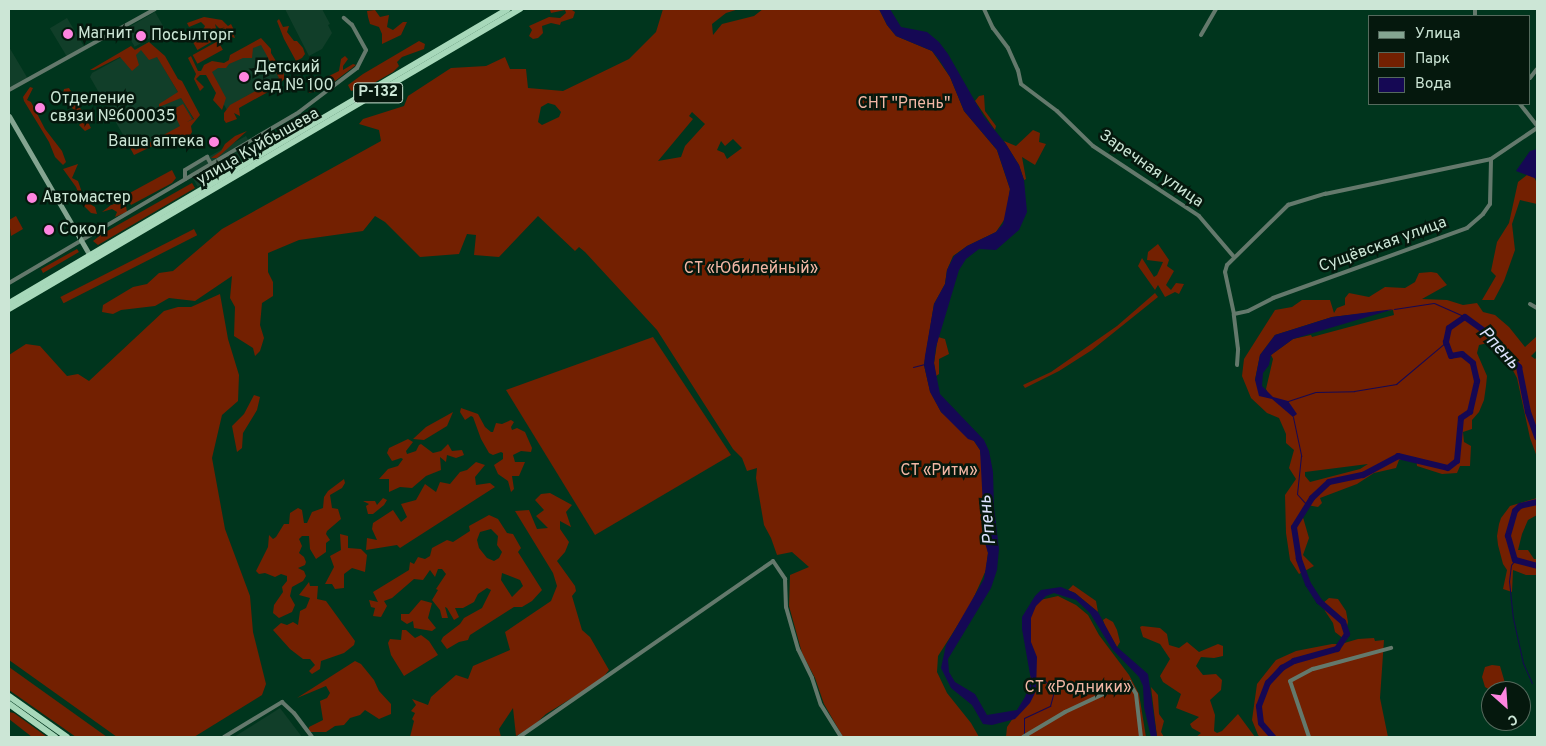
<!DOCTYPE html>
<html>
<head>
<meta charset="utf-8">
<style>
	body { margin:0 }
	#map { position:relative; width:1546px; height:746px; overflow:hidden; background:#00351d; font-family:Overpass,sans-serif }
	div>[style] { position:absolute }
	.built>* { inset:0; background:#113e29; transform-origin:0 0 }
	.green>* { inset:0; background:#732001; transform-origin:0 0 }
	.water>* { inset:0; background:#150854 }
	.stream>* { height:1px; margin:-0.5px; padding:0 0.5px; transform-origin:0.5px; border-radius:0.5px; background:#150854 }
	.river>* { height:6px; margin:-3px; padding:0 3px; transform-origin:3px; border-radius:3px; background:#150854 }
	.minor>* { height:4px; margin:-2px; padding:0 2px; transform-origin:2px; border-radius:2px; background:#64796c }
	.secondary>* { height:5px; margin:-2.5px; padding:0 2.5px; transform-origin:2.5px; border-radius:2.5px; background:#84a591 }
	.trunk>* { height:6px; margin:-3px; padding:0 3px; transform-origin:3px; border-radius:3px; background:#a7d8ba }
	.dots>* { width:14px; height:14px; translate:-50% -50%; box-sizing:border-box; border:2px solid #05180d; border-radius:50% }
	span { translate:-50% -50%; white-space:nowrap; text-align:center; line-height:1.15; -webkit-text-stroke:5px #05180d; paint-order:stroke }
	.shield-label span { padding:1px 4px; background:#05180d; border:1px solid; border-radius:4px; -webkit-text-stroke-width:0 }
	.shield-label { font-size:15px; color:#cce6d6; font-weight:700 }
	.poi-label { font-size:16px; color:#cce6d6 }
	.left { translate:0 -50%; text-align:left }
	.right { translate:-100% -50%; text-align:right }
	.park-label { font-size:16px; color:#f2b7a5 }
	.street-label { font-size:16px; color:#cce6d6 }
	.water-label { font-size:18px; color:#dce1fc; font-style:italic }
	.frame { position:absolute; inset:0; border:10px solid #cce6d6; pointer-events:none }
	.legend { position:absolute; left:1368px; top:15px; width:162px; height:90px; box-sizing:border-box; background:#05180d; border:1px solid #556a5d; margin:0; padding:6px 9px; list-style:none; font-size:15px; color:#cce6d6 }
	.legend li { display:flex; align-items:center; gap:10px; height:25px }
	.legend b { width:25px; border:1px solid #556a5d }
	.north { position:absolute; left:1481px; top:681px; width:50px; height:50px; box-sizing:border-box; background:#05180d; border:1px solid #556a5d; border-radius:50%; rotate:154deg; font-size:14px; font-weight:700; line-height:20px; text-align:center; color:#cce6d6 }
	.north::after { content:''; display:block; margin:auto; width:18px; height:22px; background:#fe85e0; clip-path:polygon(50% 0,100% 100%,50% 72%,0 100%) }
</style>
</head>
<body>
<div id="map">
	<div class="built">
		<i style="clip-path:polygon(285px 9px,322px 9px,330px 24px,328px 25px,332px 33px,322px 49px,309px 56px)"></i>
		<i style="left:155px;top:12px;width:20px;height:35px;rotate:60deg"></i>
		<i style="left:67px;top:18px;width:33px;height:20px;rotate:59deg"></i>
		<i style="clip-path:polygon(261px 41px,283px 79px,227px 110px,205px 72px,229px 61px,229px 59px)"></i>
		<i style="clip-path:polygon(149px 42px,194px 120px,134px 154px,90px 77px,92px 73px)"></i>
		<i style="clip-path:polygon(9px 47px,28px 79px,9px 89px)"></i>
		<i style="left:246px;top:136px;width:21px;height:67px;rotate:61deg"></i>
		<i style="clip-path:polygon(280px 708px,302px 737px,234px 737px)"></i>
	</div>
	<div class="green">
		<i style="clip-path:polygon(552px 9px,574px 9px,572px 10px,575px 12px,573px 18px,561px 22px,560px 25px,551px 23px,542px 26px,543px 33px,538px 38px,533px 39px,529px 36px,532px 30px,529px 26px,549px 17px,560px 18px,566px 13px,565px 10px,551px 13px,550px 10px)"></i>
		<i style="clip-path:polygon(evenodd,663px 9px,739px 9px,726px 13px,712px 24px,713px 35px,722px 24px,754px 16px,763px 9px,879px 9px,887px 25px,896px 36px,932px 51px,950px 77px,964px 111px,997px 150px,1010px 189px,1006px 217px,996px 232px,967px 246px,953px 256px,947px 270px,945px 284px,934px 304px,924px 365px,930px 391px,941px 412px,974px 441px,980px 450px,982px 463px,984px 527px,988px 553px,986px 570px,970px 606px,938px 656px,937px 672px,947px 693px,971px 723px,979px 737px,843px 737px,824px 704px,815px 678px,802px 653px,789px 606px,790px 575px,809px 567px,792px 552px,777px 555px,771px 538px,764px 525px,756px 478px,757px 468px,747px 471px,742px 458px,733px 449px,657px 330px,585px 252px,579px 247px,575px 251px,538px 216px,499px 257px,474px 255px,476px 235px,467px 234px,459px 254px,420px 257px,385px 222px,375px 216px,363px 231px,299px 240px,268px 253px,268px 272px,273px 282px,273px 296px,262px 303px,260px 325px,264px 338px,260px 351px,255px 356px,253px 348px,234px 336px,235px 307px,230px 298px,232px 276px,195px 301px,169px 298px,155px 306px,121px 310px,113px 314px,102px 312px,103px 305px,133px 287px,147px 284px,159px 273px,173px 271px,222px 229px,381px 141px,379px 130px,359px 124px,363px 119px,404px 106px,408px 96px,451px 68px,486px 66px,505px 57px,510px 69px,526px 69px,528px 88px,563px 91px,629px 59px,656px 32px,663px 9px,548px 103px,555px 105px,561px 112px,559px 117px,542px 125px,538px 122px,541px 107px,548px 103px,663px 9px,692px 112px,705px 124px,685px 146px,681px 157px,658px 161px,693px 119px,689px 116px,692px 112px,663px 9px,733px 139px,742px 148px,727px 159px,724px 153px,717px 150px,721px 141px,725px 146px,733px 139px)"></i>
		<i style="clip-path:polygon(375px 10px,380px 17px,389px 15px,387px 27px,393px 30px,403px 22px,407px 22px,401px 35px,382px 44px,382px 34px,379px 27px,370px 24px,368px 17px,367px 11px)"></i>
		<i style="clip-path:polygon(204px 17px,222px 20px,228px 26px,231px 24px,235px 32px,233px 33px,235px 38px,228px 36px,220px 30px,225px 27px,220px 29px,215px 24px,216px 28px,211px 31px,201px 35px,192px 36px,192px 32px,203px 30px,205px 26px,201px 22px,189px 27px,187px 23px)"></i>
		<i style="clip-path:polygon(279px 19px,283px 27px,289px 26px,287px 32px,294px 41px,297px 41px,303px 48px,305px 54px,302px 58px,296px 61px,284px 39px,277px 21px)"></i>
		<i style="left:209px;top:34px;width:8px;height:18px;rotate:60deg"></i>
		<i style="clip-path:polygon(261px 38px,271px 49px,271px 53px,284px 74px,284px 79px,277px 87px,239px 108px,240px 116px,234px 113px,237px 119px,226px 123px,224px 120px,224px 113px,230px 105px,279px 78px,261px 45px,253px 48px,252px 58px,243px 58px,229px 64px,226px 68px,218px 68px,212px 72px,226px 98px,222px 110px,213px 100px,216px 93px,206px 75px,200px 75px,196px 79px,204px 87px,200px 91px,194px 79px,196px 74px,188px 58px,191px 56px,198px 71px,201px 71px,204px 65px,212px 61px,224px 63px,229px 60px,230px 55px)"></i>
		<i style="left:218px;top:41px;width:10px;height:29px;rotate:61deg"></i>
		<i style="clip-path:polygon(419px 41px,425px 44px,424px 49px,402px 57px,397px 62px,399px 66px,393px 72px,367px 87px,351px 91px,348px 85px,363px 74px)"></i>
		<i style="clip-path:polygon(149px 42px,165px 56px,178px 79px,182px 81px,200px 115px,191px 126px,192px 132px,187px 140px,177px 145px,169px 138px,134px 155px,128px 144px,136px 150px,180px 126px,172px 110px,183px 104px,192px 119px,187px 122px,194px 119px,181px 98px,159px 107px,159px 104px,178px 92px,157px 57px,149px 60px,141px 50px,136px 55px,139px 65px,132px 71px,120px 57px,94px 70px,90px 70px,131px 46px,135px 50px)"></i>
		<i style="clip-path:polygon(345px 56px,348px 59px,343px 66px,343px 70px,353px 64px,356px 65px,326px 88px,309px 93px,308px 86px,318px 81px,321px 84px,323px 79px,339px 71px,341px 59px)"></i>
		<i style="clip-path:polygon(30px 87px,33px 88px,27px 100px,31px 102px,45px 129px,62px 151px,66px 162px,63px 165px,55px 157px,49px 142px,24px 101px,23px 97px)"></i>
		<i style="clip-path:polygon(69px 88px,75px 98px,75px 103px,81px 109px,91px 128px,85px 131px,79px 125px,82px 122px,80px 115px,72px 108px,70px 94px,63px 93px,64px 89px)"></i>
		<i style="clip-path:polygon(984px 95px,985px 111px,996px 126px,995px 130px,975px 101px,979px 96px)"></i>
		<i style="clip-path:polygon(1033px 130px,1040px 133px,1039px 142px,1046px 144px,1035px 165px,1022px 157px,1026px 179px,1024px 180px,1019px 165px,1004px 141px,1016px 146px)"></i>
		<i style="clip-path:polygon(247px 131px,217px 158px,211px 158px,221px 151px,225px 144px,235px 136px)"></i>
		<i style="clip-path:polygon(78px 164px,72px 178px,78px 181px,85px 201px,95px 207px,97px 214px,91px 213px,83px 205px,76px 187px,63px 169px)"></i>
		<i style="clip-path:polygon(172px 170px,176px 178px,172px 183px,131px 205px,126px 195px)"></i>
		<i style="clip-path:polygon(1527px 175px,1534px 177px,1537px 183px,1537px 204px,1520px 200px,1512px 224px,1515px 250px,1504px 281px,1494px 300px,1482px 300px,1496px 276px,1491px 271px,1497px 242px,1509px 223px,1518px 182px)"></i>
		<i style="clip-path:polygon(192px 183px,195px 188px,98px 245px,93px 241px,102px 234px)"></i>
		<i style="clip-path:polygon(120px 202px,126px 206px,127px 212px,115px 217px,117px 212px,112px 209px,102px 212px,111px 205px)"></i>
		<i style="clip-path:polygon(16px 216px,23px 229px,11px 236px,9px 220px)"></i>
		<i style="left:194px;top:229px;width:7px;height:150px;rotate:63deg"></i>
		<i style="clip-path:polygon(1158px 244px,1169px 260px,1167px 266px,1174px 271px,1166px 285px,1171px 290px,1176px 283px,1184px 284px,1179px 294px,1175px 292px,1165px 297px,1158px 285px,1155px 290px,1138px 266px,1142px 258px,1154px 277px,1157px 275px,1163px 262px,1147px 260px,1148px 252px)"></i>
		<i style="clip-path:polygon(77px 249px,79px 252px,43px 273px,41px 269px)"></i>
		<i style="clip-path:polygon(evenodd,1431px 272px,1437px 273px,1447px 285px,1422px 299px,1447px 300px,1463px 305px,1477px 303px,1483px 312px,1495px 315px,1509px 327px,1525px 347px,1537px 336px,1537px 350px,1531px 356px,1535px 359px,1537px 357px,1537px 457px,1530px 438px,1517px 378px,1509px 363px,1488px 343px,1479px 345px,1477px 353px,1487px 376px,1486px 386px,1484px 400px,1479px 412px,1472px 420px,1472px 429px,1463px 432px,1464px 442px,1471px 446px,1470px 466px,1460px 466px,1457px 473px,1442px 474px,1417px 466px,1416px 457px,1399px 460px,1396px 468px,1374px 473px,1357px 484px,1320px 498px,1322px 503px,1318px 507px,1307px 505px,1302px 514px,1309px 538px,1303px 555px,1314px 566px,1299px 574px,1290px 560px,1286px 533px,1285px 495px,1296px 479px,1289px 468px,1294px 450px,1286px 443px,1286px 434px,1279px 418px,1267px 413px,1251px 398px,1242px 376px,1244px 359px,1275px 310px,1292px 307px,1302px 300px,1330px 300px,1334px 313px,1337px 308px,1345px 305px,1345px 298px,1349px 293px,1369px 297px,1385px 287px,1405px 288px,1415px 282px,1419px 273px,1431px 272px,1393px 310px,1394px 315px,1312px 337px,1311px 335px,1293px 339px,1271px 355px,1273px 359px,1266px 389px,1270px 398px,1255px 380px,1260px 355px,1275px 335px,1332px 317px,1393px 310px,1431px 272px,1368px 464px,1360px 469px,1310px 482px,1305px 476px,1305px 472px,1368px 464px)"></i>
		<i style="clip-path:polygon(1155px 293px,1158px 297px,1092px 350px,1059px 371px,1025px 388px,1023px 385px,1051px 372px,1117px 326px)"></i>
		<i style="clip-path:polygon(220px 294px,228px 339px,239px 375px,238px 401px,222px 415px,212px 458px,225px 529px,250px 596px,253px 632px,266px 684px,262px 695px,194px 737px,117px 737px,9px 660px,9px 355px,26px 344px,40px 346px,67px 376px,78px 374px,89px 381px,164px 311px,178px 307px,191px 307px)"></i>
		<i style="clip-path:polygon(653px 337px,731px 455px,595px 535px,506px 390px)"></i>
		<i style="clip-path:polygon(938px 337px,945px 339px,949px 354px,939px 359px,939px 374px,936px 376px,934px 363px)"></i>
		<i style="clip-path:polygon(254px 395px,260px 397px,257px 410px,243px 433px,242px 448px,237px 452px,232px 426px,244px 414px)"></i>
		<i style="clip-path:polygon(461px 408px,478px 414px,485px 427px,491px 432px,493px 432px,496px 423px,502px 424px,511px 420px,514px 422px,511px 427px,512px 430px,517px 428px,525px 432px,532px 448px,531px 452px,521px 451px,513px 455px,515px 462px,525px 462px,519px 476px,512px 476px,514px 489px,511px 492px,508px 481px,498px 474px,494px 465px,503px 459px,503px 453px,501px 452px,493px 455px,489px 453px,481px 439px,473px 417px,471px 416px,465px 420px,460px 412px)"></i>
		<i style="clip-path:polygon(453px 412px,447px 426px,424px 440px,413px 439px,426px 427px)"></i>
		<i style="clip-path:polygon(408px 439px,413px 442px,406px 451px,407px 454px,416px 451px,419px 445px,421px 444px,433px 453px,441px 451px,448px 444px,452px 451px,462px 450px,464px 455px,456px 458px,447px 455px,446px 462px,440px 457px,441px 470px,426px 476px,412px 488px,400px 487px,389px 492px,389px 479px,379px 479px,388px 469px,398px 466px,403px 459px,401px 458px,392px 461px,387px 453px,389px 448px)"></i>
		<i style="clip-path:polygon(476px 462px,485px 465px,475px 477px,476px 485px,490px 483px,495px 487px,400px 548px,397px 545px,366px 550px,367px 538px,377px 540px,372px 529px,373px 523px,393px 510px,401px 522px,407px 517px,401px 504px,416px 500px,425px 484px,436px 492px,440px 482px,450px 484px,460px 472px,467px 470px)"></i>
		<i style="clip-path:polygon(344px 479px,345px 483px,342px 488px,330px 495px,332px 508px,338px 509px,341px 519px,327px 531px,326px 534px,330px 540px,326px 543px,326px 552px,316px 559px,310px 549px,309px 536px,302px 536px,299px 539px,302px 546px,299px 553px,304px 557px,306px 562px,305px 565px,298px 568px,304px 571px,306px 576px,303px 581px,292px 587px,290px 596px,295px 605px,292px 612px,279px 618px,273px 613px,274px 605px,283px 592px,282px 587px,287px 581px,287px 576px,281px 574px,275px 577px,265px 573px,259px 574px,256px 571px,268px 547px,269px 535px,273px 539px,276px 537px,284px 524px,289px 524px,290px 513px,298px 508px,302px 510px,304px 523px,307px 523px,312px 512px,323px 508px,324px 497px,328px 491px)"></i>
		<i style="clip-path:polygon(550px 493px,572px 505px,566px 512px,571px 527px,560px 521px,560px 529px,569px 542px,565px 552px,557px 561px,575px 586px,576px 591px,572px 596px,582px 630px,590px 637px,609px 670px,601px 680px,546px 714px,531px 728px,516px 736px,513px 708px,499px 729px,501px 737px,410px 737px,414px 721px,412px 719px,415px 713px,411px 711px,416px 705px,412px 699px,428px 705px,431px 697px,456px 675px,468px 679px,473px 666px,510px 650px,505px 632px,551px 601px,557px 586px,553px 573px,515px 511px,529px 510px,537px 529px,548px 528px,536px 516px,544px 510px,535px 500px,541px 494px)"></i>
		<i style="clip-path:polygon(383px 498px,387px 500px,384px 505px,373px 514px,368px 514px,366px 506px,369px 504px,363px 501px,375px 501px,377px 505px)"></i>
		<i style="clip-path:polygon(1537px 498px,1537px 515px,1528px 520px,1522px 534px,1518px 550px,1528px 550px,1534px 559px,1537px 559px,1537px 575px,1526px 575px,1513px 570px,1512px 592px,1503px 589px,1507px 570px,1503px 564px,1498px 545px,1497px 536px,1499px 524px,1501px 518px,1510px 506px)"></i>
		<i style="clip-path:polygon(evenodd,489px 515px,498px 519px,507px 533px,513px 534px,521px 548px,518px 552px,542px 590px,532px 601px,522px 607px,514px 607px,470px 635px,468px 640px,459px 642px,447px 649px,441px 641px,443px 637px,460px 624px,464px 618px,482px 608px,491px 590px,487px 588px,478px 594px,474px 602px,463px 608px,455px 608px,459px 617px,454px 620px,447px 608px,445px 607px,448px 618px,442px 618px,440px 610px,432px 600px,438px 590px,436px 589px,446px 574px,442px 569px,438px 569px,435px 577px,430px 570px,423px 580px,414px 579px,392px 598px,384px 601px,387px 606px,381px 617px,373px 616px,375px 608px,371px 607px,369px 600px,378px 602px,373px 592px,409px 570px,410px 562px,414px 564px,418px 557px,425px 559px,430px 556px,432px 548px,447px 540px,453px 542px,470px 531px,469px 526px,489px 515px,491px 529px,498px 536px,497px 545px,502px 552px,499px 558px,494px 561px,487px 558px,479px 548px,477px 540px,480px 532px,491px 529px,489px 515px,502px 573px,520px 580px,523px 586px,512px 597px,501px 580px,502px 573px)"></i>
		<i style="clip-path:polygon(340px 534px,348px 536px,348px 548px,361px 549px,367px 555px,365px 572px,352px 568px,344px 574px,344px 588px,335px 589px,332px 584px,325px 584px,334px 567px,330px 556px,341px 550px)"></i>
		<i style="clip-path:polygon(309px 582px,310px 586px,318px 586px,317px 599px,326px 601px,355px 641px,354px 645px,344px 653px,321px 661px,320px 669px,312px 674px,309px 671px,315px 665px,310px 659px,303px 659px,290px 649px,273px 630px,281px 623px,287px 625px,293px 622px,298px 625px,300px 611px,306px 608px,310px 598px,299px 595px)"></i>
		<i style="clip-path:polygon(1073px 585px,1096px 601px,1098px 612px,1075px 593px,1068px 590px)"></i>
		<i style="clip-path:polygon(1058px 596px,1076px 605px,1088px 615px,1099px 635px,1129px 675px,1139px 694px,1146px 737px,1006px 737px,1007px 727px,1026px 699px,1032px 668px,1023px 623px,1040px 600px)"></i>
		<i style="clip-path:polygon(1329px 598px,1338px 599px,1346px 611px,1348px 622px,1344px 639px,1335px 632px,1333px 623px,1325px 611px,1323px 603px)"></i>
		<i style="clip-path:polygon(421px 600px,432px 603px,428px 618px,436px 628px,432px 631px,414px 628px,413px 621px,407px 624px,401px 620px,401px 614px,409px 614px)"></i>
		<i style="clip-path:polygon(1106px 618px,1113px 622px,1117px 630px,1120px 642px,1117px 647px,1105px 626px,1103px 620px)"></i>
		<i style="clip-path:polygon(1142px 626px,1160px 628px,1167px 634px,1169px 645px,1179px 648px,1187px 642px,1199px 652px,1218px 644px,1223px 646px,1223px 656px,1214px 658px,1201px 657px,1196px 666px,1203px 675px,1216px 674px,1222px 680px,1221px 690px,1210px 700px,1215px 715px,1214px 731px,1217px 733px,1222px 731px,1238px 714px,1255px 737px,1196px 737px,1201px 733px,1192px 728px,1190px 724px,1199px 717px,1176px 708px,1181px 694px,1163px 682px,1160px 676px,1170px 659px,1160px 644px,1143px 637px,1140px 627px)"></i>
		<i style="clip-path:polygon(402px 630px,406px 630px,415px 638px,421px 635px,429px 641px,438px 655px,404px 676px,391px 655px,388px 643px,390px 639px,401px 640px)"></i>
		<i style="clip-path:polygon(1374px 638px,1375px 641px,1384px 640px,1380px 698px,1388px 737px,1278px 737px,1271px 734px,1273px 737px,1260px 737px,1258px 735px,1252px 720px,1257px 684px,1276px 660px,1296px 651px,1332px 644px,1341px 644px,1358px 639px)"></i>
		<i style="clip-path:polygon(355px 661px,361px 664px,374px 680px,379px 691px,391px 704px,391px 714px,379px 719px,365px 710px,360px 715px,350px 718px,344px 725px,335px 726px,326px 732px,308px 732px,309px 727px,323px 720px,320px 701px,327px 698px,330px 693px,326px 686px,297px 698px)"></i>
		<i style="clip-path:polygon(1492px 665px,1500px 666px,1505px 683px,1501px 688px,1507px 690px,1511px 686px,1519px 691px,1492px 691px,1485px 687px,1482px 677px,1485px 667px)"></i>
		<i style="clip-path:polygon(9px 667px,107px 737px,76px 737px,9px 690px)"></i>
		<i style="clip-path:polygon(1151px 687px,1158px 695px,1159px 714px,1164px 721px,1161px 732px,1164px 737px,1157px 737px)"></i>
		<i style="clip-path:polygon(9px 712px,14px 713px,47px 737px,32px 737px,9px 719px)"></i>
	</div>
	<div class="water">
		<i style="clip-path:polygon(879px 9px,890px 9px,901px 27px,927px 32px,939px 42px,948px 54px,984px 117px,1006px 144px,1019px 165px,1024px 180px,1027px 212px,1019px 230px,996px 250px,979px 249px,966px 259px,959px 270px,936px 347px,934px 363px,940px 394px,984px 440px,989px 451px,993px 472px,994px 506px,999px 549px,997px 570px,991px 588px,948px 659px,949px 672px,955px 682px,975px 694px,987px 715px,1017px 710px,1025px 697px,1031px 680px,1022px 629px,1022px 617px,1035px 596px,1041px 590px,1061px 587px,1075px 593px,1098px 612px,1117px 647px,1148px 674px,1157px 737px,1151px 737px,1144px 707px,1143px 686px,1139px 677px,1112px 649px,1090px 613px,1076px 600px,1063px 596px,1054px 593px,1046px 596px,1036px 606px,1031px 618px,1031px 642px,1037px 657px,1036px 691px,1030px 703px,1015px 719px,992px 725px,983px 724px,972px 705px,951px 688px,941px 668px,946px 645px,984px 579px,988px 553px,985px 543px,980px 450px,974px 441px,968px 439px,941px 412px,930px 392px,924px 365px,925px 356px,934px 304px,945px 284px,947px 270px,954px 256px,967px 246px,996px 232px,1003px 224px,1010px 189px,997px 150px,964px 111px,950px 77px,940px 61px,932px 51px,896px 36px,887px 25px)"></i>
		<i style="clip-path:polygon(1537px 149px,1537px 179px,1516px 171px,1530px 151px)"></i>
		<i style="clip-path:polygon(1394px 309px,1293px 339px,1271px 355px,1269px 365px,1263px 373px,1262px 386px,1273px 397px,1288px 401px,1297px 414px,1293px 417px,1272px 399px,1259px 396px,1255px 380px,1260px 355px,1275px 335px,1332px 317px)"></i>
	</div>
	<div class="stream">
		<i style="left:1394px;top:309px;width:40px;rotate:-8.5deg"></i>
		<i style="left:1434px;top:303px;width:34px;rotate:24deg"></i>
		<i style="left:913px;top:367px;width:11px;rotate:-15deg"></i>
		<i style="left:1288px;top:401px;width:28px;rotate:-18deg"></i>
		<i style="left:1315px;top:392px;width:39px;rotate:-1deg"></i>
		<i style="left:1354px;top:391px;width:43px;rotate:-9.5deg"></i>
		<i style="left:1396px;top:384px;width:65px;rotate:-40deg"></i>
		<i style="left:1293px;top:417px;width:40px;rotate:78deg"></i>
		<i style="left:1301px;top:456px;width:38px;rotate:96deg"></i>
		<i style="left:1297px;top:494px;width:15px;rotate:48deg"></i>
		<i style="left:1515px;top:560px;width:6px;rotate:129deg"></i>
		<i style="left:1511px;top:565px;width:16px;rotate:97deg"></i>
		<i style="left:1509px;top:581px;width:37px;rotate:84deg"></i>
		<i style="left:1513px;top:618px;width:46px;rotate:77.5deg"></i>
		<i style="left:1523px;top:663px;width:22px;rotate:66deg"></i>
		<i style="left:1024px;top:734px;width:16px;rotate:-90deg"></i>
		<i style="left:1024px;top:718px;width:29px;rotate:-25deg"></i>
		<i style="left:1050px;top:706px;width:11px;rotate:-75deg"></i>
		<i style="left:1053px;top:695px;width:7px;rotate:-98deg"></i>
		<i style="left:1052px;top:688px;width:10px;rotate:-135deg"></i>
		<i style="left:1045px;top:681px;width:8px;rotate:-166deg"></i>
	</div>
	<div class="river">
		<i style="left:1537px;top:502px;width:17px;rotate:167deg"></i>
		<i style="left:1520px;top:506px;width:7px;rotate:135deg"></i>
		<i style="left:1515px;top:511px;width:26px;rotate:106deg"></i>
		<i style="left:1508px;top:536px;width:25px;rotate:74deg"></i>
		<i style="left:1515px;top:560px;width:23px;rotate:15deg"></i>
		<i style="left:1273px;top:737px;width:18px;rotate:-131deg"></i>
		<i style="left:1261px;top:723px;width:17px;rotate:-97deg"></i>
		<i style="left:1259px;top:706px;width:25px;rotate:-69deg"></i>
		<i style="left:1268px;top:683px;width:21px;rotate:-47deg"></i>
		<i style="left:1282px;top:668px;width:14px;rotate:-30deg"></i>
		<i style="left:1294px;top:661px;width:45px;rotate:-15.6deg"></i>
		<i style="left:1337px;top:649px;width:18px;rotate:-56deg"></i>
		<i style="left:1347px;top:634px;width:13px;rotate:-108deg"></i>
		<i style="left:1343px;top:622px;width:32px;rotate:-139deg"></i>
		<i style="left:1319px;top:601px;width:20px;rotate:-123deg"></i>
		<i style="left:1308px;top:584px;width:27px;rotate:-110deg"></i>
		<i style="left:1299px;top:559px;width:32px;rotate:-99deg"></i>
		<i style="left:1294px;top:527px;width:34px;rotate:-58deg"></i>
		<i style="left:1312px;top:498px;width:23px;rotate:-43deg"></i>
		<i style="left:1329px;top:482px;width:35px;rotate:-12deg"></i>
		<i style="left:1363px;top:475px;width:40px;rotate:-28deg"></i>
		<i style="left:1398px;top:456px;width:51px;rotate:13.5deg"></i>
		<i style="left:1448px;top:468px;width:11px;rotate:-38deg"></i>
		<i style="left:1457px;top:461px;width:43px;rotate:-84.7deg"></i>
		<i style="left:1461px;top:418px;width:11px;rotate:-34deg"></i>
		<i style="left:1470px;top:412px;width:32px;rotate:-77deg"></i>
		<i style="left:1477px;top:381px;width:18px;rotate:-103deg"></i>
		<i style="left:1473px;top:363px;width:14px;rotate:-141deg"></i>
		<i style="left:1462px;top:354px;width:11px;rotate:170deg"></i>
		<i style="left:1451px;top:356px;width:15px;rotate:-110deg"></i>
		<i style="left:1446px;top:342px;width:14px;rotate:-78deg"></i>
		<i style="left:1449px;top:328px;width:19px;rotate:-35deg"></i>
		<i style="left:1465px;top:317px;width:27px;rotate:36deg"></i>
		<i style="left:1487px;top:333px;width:47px;rotate:46.7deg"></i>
		<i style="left:1519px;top:367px;width:46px;rotate:78.7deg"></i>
		<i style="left:1528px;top:412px;width:27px;rotate:70deg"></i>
	</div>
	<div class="minor">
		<i style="left:984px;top:9px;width:21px;rotate:65deg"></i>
		<i style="left:993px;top:28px;width:25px;rotate:53deg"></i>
		<i style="left:1008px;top:48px;width:24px;rotate:66deg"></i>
		<i style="left:1018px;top:70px;width:14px;rotate:78deg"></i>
		<i style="left:1021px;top:84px;width:45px;rotate:36.9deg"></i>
		<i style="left:1057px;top:111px;width:50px;rotate:44.2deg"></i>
		<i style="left:1093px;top:146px;width:127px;rotate:33.4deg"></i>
		<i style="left:1199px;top:216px;width:54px;rotate:49.5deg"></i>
		<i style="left:1475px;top:16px;width:7px;rotate:-90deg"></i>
		<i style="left:1201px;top:35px;width:30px;rotate:-60deg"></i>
		<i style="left:1530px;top:78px;width:11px;rotate:-52deg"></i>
		<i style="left:9px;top:90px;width:167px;rotate:-29deg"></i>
		<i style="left:1520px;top:104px;width:28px;rotate:52deg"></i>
		<i style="left:185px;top:179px;width:9px;rotate:-90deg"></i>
		<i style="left:185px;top:170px;width:26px;rotate:-31deg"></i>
		<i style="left:207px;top:157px;width:8px;rotate:60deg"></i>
		<i style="left:9px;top:283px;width:337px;rotate:-30.5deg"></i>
		<i style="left:299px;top:112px;width:73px;rotate:-37.2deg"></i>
		<i style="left:357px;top:68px;width:20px;rotate:-63deg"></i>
		<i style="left:366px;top:50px;width:29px;rotate:-119deg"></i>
		<i style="left:352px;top:25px;width:11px;rotate:-139deg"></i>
		<i style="left:1530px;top:304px;width:8px;rotate:30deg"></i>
		<i style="left:1234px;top:314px;width:14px;rotate:-12deg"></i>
		<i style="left:1248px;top:311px;width:28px;rotate:-27deg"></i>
		<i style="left:1273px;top:298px;width:206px;rotate:-19.8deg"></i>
		<i style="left:1467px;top:228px;width:21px;rotate:-41deg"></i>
		<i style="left:1483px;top:214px;width:12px;rotate:-55deg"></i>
		<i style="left:1490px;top:204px;width:45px;rotate:-88.7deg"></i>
		<i style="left:1237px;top:365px;width:16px;rotate:-86deg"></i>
		<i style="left:1238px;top:349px;width:35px;rotate:-97deg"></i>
		<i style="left:1234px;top:314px;width:43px;rotate:-102.1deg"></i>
		<i style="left:1225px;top:272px;width:7px;rotate:-74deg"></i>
		<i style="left:1227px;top:265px;width:86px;rotate:-44.5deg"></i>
		<i style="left:1288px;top:205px;width:39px;rotate:-17deg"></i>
		<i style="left:1325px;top:194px;width:170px;rotate:-11.9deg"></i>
		<i style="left:1491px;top:159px;width:55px;rotate:-34deg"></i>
		<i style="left:224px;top:737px;width:68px;rotate:-31.1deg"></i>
		<i style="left:282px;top:702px;width:16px;rotate:43deg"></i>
		<i style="left:294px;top:713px;width:30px;rotate:53deg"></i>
		<i style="left:519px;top:737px;width:309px;rotate:-34.7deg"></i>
		<i style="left:773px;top:561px;width:22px;rotate:56deg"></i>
		<i style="left:785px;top:579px;width:28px;rotate:88deg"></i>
		<i style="left:786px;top:607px;width:44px;rotate:74.1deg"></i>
		<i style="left:798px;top:649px;width:32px;rotate:64deg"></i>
		<i style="left:812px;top:678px;width:28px;rotate:72deg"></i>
		<i style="left:821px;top:705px;width:38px;rotate:58deg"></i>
		<i style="left:1023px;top:737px;width:49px;rotate:-30.8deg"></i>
		<i style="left:1065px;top:712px;width:71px;rotate:-25.1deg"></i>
		<i style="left:1129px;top:682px;width:14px;rotate:60deg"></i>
		<i style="left:1136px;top:694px;width:43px;rotate:83.4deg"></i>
		<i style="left:1309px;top:737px;width:59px;rotate:-108.7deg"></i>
		<i style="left:1290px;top:681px;width:26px;rotate:-28deg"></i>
		<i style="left:1313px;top:669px;width:81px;rotate:-15.1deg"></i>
	</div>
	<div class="secondary">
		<i style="left:9px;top:116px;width:165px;rotate:59.9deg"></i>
	</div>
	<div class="trunk">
		<i style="left:9px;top:303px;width:579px;rotate:-30.51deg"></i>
		<i style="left:9px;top:309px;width:593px;rotate:-30.42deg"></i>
		<i style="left:9px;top:696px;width:71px;rotate:35.3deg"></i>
		<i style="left:9px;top:704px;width:57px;rotate:35.7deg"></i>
	</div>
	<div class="dots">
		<i style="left:68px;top:34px;background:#fe85e0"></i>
		<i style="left:141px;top:36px;background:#fe85e0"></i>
		<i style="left:244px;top:77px;background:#fe85e0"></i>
		<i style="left:40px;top:108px;background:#fe85e0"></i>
		<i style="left:214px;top:142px;background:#fe85e0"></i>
		<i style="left:32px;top:198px;background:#fe85e0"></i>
		<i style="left:49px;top:230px;background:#fe85e0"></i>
	</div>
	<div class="shield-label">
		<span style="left:378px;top:93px">Р-132</span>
	</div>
	<div class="poi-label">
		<span class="left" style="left:78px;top:34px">Магнит</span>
		<span class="left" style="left:151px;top:36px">Посылторг</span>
		<span class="left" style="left:254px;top:77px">Детский<br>сад № 100</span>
		<span class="left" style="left:50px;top:108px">Отделение<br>связи №600035</span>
		<span class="right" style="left:204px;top:142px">Ваша аптека</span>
		<span class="left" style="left:42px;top:198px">Автомастер</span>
		<span class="left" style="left:59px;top:230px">Сокол</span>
	</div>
	<div class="park-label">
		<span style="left:904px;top:104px">СНТ "Рпень"</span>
		<span style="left:751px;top:269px">СТ «Юбилейный»</span>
		<span style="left:939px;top:471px">СТ «Ритм»</span>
		<span style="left:1078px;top:688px">СТ «Родники»</span>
	</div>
	<div class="street-label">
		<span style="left:258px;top:147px;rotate:-30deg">улица Куйбышева</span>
		<span style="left:1151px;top:169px;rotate:35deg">Заречная улица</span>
		<span style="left:1383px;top:245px;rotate:-20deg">Сущёвская улица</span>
	</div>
	<div class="water-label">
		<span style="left:1498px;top:349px;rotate:47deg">Рпень</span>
		<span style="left:989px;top:520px;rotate:-96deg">Рпень</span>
	</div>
	<div class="frame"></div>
	<ul class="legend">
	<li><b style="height:6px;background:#84a591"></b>Улица</li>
	<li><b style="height:14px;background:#732001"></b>Парк</li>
	<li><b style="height:14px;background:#150854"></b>Вода</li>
	</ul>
	<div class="north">С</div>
</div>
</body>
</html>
